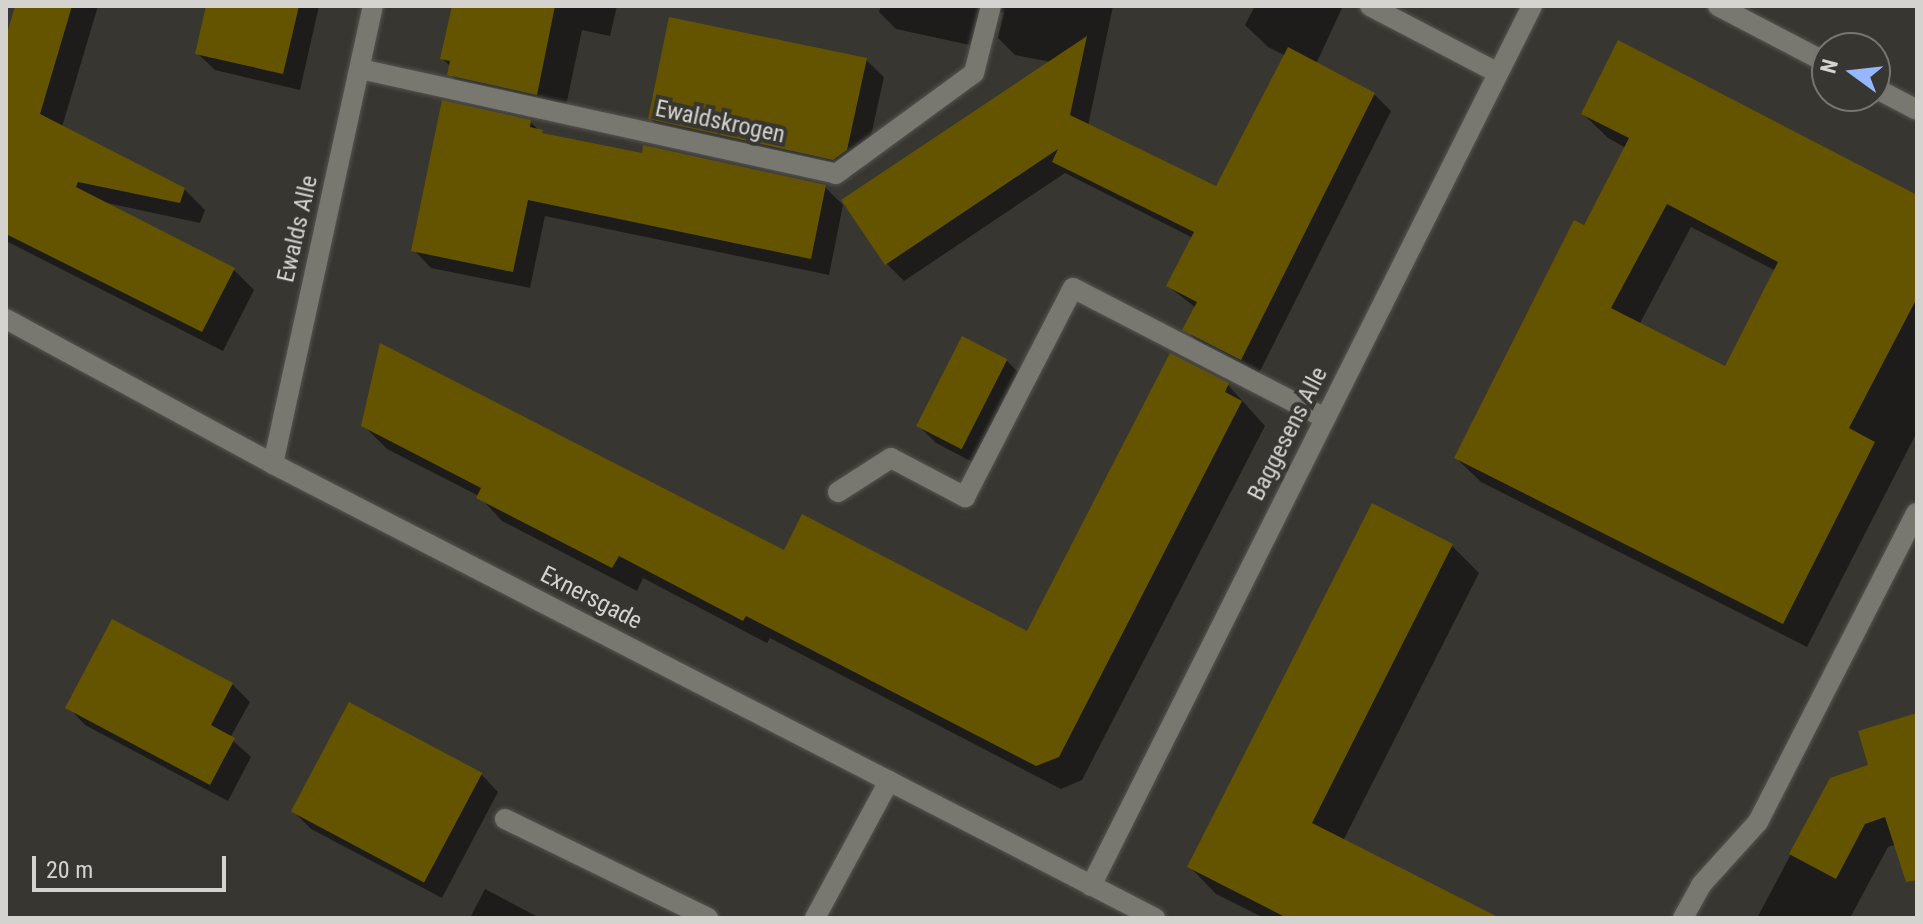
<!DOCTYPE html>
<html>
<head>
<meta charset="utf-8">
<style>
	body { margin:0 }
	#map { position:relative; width:1923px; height:924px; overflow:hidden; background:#383631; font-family:"Roboto Condensed",sans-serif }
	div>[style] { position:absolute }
	.shadow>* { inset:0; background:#0007 }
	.building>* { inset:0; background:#645400; transform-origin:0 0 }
	.roads { filter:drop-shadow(0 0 2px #555450) drop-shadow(0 0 2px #555450) }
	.minor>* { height:20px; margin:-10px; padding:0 10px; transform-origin:10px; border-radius:10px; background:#787770 }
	span { translate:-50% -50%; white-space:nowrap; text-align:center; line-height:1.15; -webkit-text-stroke:8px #383631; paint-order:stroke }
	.street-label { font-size:24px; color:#d4d3d0 }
	.frame { position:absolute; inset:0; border:8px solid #d4d3d0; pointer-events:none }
	.north { position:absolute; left:1811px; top:32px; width:80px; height:80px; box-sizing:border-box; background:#383631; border:2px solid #767571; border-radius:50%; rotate:285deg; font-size:22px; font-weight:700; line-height:32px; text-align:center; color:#d4d3d0 }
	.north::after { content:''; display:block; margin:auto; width:28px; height:36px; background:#96b6fd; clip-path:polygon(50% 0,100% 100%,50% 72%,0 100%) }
	.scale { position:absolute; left:32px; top:856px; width:194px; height:36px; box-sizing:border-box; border:4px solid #d4d3d0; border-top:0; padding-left:10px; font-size:24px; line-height:28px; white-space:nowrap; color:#d4d3d0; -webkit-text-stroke:6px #383631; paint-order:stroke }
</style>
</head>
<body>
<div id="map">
	<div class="shadow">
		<i style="clip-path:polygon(17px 6px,98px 6px,62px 127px,184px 189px,205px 210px,200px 223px,107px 203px,234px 270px,254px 290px,223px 351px,6px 241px,6px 44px)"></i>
		<i style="clip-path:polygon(207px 6px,319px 6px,300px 90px,215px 70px,197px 53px)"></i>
		<i style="clip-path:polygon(454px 6px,617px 6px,610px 36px,582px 30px,563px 120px,476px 101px,450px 74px,451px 67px,443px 59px)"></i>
		<i style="clip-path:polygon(881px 6px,1113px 6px,1088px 126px,1217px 188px,1286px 56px,1268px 47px,1245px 25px,1255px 6px,1343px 6px,1316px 64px,1374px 94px,1391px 111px,1258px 375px,1202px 346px,1185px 329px,1196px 308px,1168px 286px,1193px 238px,1065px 173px,904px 281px,887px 264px,844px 201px,1051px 62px,1015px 55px,998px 38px,1004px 12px,998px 14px,988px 49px,896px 29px,879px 12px)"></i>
		<i style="clip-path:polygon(866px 60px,884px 77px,864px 167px,851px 177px,668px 136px,651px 119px)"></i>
		<i style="clip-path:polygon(evenodd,1583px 114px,1917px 197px,1917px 432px,1807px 647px,1481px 482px,1456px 458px,1626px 148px,1608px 138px,1583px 114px,1691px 227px,1776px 271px,1726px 368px,1639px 325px,1691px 227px)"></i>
		<i style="clip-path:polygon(530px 122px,546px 136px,825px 187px,843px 205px,829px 275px,545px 216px,530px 288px,431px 268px,414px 250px)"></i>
		<i style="clip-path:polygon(963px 338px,1007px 361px,1025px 379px,980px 466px,936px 443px,918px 425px)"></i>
		<i style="clip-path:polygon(1228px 385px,1265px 426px,1082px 780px,1061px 789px,770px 638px,767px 643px,643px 578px,637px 591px,502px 521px,479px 496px,387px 449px,363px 425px,784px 553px,1028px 633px)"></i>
		<i style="clip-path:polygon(1373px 506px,1452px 546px,1479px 573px,1343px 841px,1495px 918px,1264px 918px,1216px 894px,1190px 867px)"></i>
		<i style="clip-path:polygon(232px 684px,250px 702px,230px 738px,251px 757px,228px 801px,85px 725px,68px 707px)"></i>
		<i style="clip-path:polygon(1917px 715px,1917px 838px,1888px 847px,1850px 918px,1757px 918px,1831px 779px,1871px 766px)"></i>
		<i style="clip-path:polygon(481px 774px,498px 792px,442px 898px,311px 829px,294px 812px)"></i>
		<i style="clip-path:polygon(485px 889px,540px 918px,470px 918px)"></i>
	</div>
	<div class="building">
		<i style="clip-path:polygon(15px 6px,72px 6px,40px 114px,185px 188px,180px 203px,78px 182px,76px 187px,235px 268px,202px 332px,6px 234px,6px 37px)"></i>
		<i style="clip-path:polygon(206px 6px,299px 6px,283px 74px,195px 54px)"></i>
		<i style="clip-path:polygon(452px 6px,555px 6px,537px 95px,447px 75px,450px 61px,440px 59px)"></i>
		<i style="clip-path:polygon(669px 17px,867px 58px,847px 150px,833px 160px,648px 119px)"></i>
		<i style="clip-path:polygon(1087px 36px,1070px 115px,1216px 186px,1288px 47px,1375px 93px,1241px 360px,1182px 330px,1197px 302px,1166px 286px,1194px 232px,1052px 162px,1058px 149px,885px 265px,841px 200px)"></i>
		<i style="clip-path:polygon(evenodd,1618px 40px,1917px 195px,1917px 298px,1849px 428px,1875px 442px,1783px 624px,1454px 458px,1574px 220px,1584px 225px,1629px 138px,1581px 114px,1618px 40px,1667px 204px,1778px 262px,1725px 366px,1611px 308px,1667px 204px)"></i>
		<i style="clip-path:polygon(442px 100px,531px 120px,530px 127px,543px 130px,542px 133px,642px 153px,643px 145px,826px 185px,811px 259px,528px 200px,513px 272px,411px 251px)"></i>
		<i style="left:962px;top:336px;width:51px;height:101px;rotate:27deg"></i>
		<i style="clip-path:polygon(380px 343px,784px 550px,802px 514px,1027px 631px,1170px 353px,1229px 383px,1225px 392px,1242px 401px,1059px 757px,1036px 766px,746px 616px,743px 621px,619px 556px,612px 568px,476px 498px,481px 488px,361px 426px)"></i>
		<i style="clip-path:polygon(1372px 503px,1453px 544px,1312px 823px,1500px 918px,1287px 918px,1187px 867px)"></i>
		<i style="clip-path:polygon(112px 619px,233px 683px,211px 725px,235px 738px,210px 785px,65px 708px)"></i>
		<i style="left:349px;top:702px;width:151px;height:124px;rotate:28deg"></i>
		<i style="clip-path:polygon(1917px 713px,1917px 880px,1906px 882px,1885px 817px,1865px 824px,1836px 879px,1789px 854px,1830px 778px,1868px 765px,1858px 731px)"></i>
	</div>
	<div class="roads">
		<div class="minor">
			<i style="left:1370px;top:6px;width:144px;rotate:27.6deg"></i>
			<i style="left:1718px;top:6px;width:123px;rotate:27.6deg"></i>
			<i style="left:360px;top:69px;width:487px;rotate:12.4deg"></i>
			<i style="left:836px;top:174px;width:171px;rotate:-36.2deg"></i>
			<i style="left:974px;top:73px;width:69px;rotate:-75.8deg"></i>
			<i style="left:1875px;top:88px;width:47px;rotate:27.6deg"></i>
			<i style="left:6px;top:319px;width:304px;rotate:28.5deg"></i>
			<i style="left:273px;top:464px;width:992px;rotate:27.24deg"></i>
			<i style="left:273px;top:464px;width:469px;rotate:-77.7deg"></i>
			<i style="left:838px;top:492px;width:63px;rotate:-32.7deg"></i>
			<i style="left:891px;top:458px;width:84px;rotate:27.8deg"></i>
			<i style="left:965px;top:497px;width:235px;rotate:-62.7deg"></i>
			<i style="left:1073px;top:288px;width:284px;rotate:27.3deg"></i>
			<i style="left:505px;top:819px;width:226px;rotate:26deg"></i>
			<i style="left:1091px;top:886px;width:984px;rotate:-63.38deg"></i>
			<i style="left:815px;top:918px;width:156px;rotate:-61.6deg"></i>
			<i style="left:1683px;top:918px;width:38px;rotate:-61deg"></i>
			<i style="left:1701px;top:885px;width:85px;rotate:-47.9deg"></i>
			<i style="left:1758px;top:822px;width:347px;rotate:-62.9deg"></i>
		</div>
	</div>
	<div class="street-label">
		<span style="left:720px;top:122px;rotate:12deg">Ewaldskrogen</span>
		<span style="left:298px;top:229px;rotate:-77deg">Ewalds Alle</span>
		<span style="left:1288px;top:434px;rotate:-63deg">Baggesens Alle</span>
		<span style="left:591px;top:598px;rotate:27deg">Exnersgade</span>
	</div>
	<div class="frame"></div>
	<div class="north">N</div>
	<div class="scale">20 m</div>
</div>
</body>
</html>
